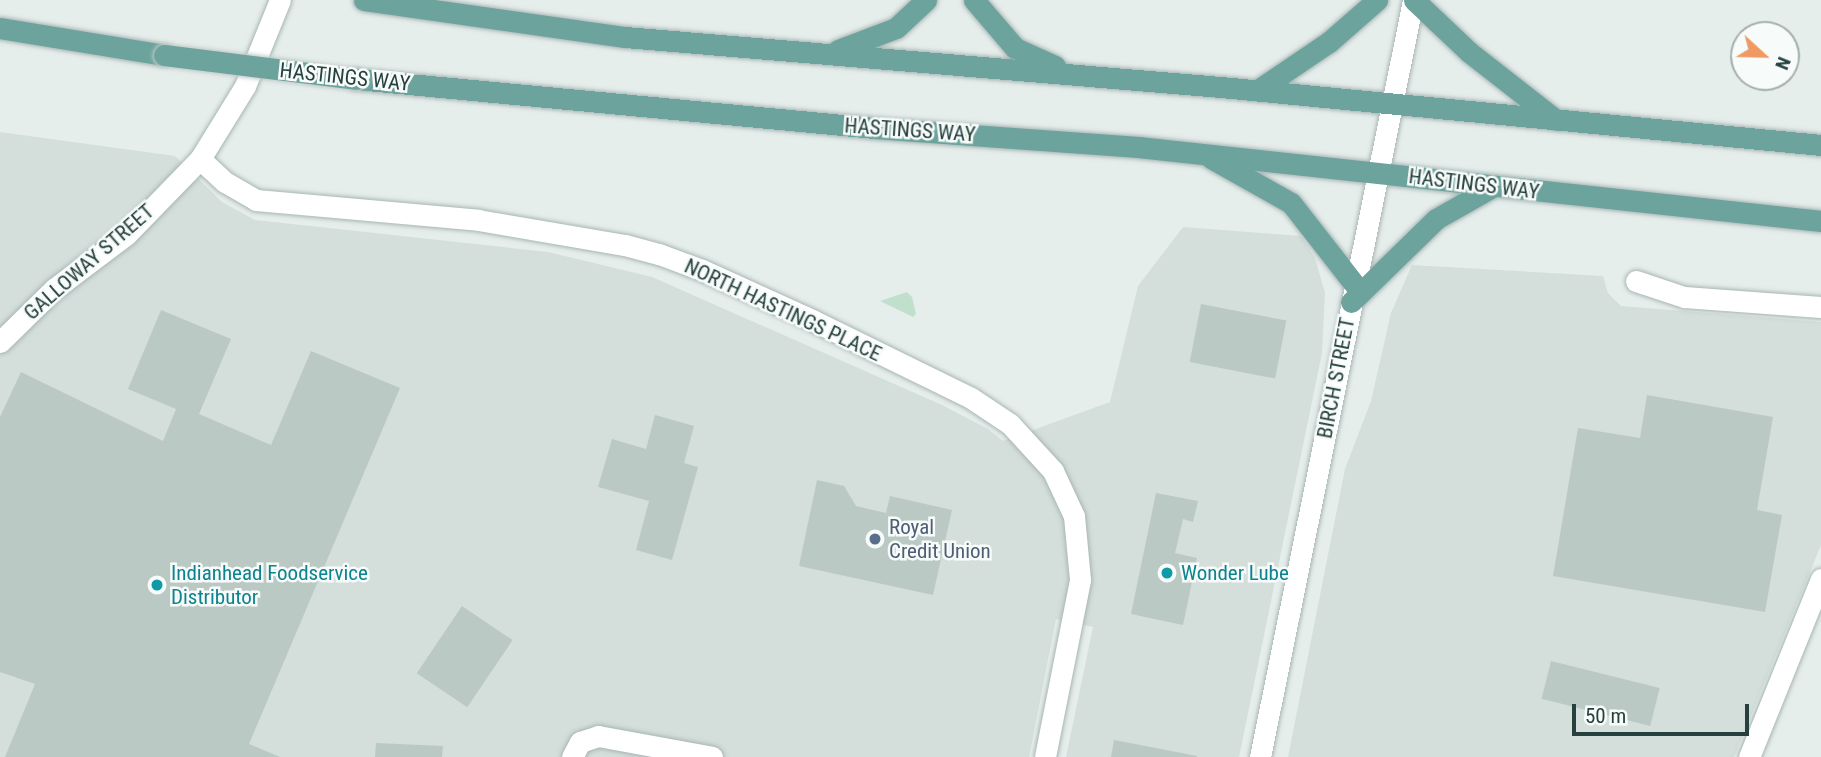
<!DOCTYPE html>
<html>
<head>
<meta charset="utf-8">
<style>
	body { margin:0 }
	#map { position:relative; width:1821px; height:757px; overflow:hidden; background:#e6eeec; font-family:"Roboto Condensed",sans-serif }
	div>[style] { position:absolute }
	.built>* { inset:0; background:#d4dedb }
	.green>* { inset:0; background:#c0dfcd }
	.building>* { inset:0; background:#bbc9c5; transform-origin:0 0 }
	.roads { filter:drop-shadow(0 0 2px #a8b6b4) drop-shadow(0 0 2px #a8b6b4) }
	.minor>* { height:21px; margin:-10.5px; padding:0 10.5px; transform-origin:10.5px; border-radius:10.5px; background:#fff }
	.secondary>* { height:21px; margin:-10.5px; padding:0 10.5px; transform-origin:10.5px; border-radius:10.5px; background:#fff }
	.primary>* { height:21px; margin:-10.5px; padding:0 10.5px; transform-origin:10.5px; border-radius:10.5px; background:#6ca39d }
	.bridges { filter:drop-shadow(0 0 2px #c2cac9) drop-shadow(0 0 2px #c2cac9) }
	.primary-bridge>* { height:21px; margin:-10.5px; padding:0 10.5px; transform-origin:10.5px; border-radius:10.5px; background:#6ca39d }
	.dots>* { width:19px; height:19px; translate:-50% -50%; box-sizing:border-box; border:4px solid #f7fbf9; border-radius:50% }
	span { translate:-50% -50%; white-space:nowrap; text-align:center; line-height:1.15; -webkit-text-stroke:5px #f7fbf9; paint-order:stroke }
	.street-label { font-size:21px; color:#25403d }
	.service-label { font-size:21px; color:#4e5e75 }
	.left { translate:0 -50%; text-align:left }
	.culture-label { font-size:21px; color:#0d838f }
	.north { position:absolute; left:1730px; top:21px; width:70px; height:70px; box-sizing:border-box; background:#f7fbf9; border:2px solid #a3b0ae; border-radius:50%; rotate:112deg; font-size:19px; font-weight:700; line-height:28px; text-align:center; color:#25403d }
	.north::after { content:''; display:block; margin:auto; width:24px; height:32px; background:#ef9a64; clip-path:polygon(50% 0,100% 100%,50% 72%,0 100%) }
	.scale { position:absolute; left:1572px; top:704px; width:177px; height:32px; box-sizing:border-box; border:4px solid #25403d; border-top:0; padding-left:9px; font-size:21px; line-height:24px; white-space:nowrap; color:#25403d; -webkit-text-stroke:5px #f7fbf9; paint-order:stroke }
</style>
</head>
<body>
<div id="map">
	<div class="built">
		<i style="clip-path:polygon(0 132px,175px 156px,222px 202px,255px 220px,548px 252px,652px 277px,942px 405px,988px 429px,1003px 441px,1110px 402px,1138px 286px,1183px 227px,1301px 236px,1315px 258px,1325px 293px,1322px 353px,1239px 757px,1066px 757px,1093px 627px,1056px 619px,1029px 757px,0 757px)"></i>
		<i style="clip-path:polygon(1412px 265px,1603px 276px,1608px 293px,1621px 306px,1821px 322px,1821px 545px,1734px 757px,1288px 757px,1345px 469px,1371px 401px,1391px 313px)"></i>
	</div>
	<div class="green">
		<i style="clip-path:polygon(907px 292px,912px 297px,916px 314px,913px 317px,880px 301px)"></i>
	</div>
	<div class="building">
		<i style="left:1201px;top:304px;width:87px;height:59px;rotate:11deg"></i>
		<i style="clip-path:polygon(161px 310px,231px 339px,199px 414px,271px 445px,311px 351px,400px 388px,249px 744px,280px 757px,5px 757px,35px 684px,0 672px,0 417px,21px 372px,163px 441px,176px 409px,128px 389px)"></i>
		<i style="clip-path:polygon(1647px 395px,1773px 417px,1757px 510px,1782px 515px,1765px 612px,1553px 576px,1578px 428px,1640px 438px)"></i>
		<i style="clip-path:polygon(655px 415px,694px 426px,684px 463px,698px 467px,672px 560px,636px 550px,649px 501px,598px 487px,612px 439px,646px 449px)"></i>
		<i style="clip-path:polygon(817px 480px,844px 486px,856px 506px,886px 513px,890px 496px,952px 510px,933px 595px,799px 566px)"></i>
		<i style="clip-path:polygon(1156px 493px,1198px 501px,1193px 522px,1183px 519px,1175px 553px,1197px 558px,1183px 625px,1131px 614px)"></i>
		<i style="left:462px;top:606px;width:61px;height:81px;rotate:34deg"></i>
		<i style="left:1551px;top:661px;width:112px;height:39px;rotate:14deg"></i>
		<i style="clip-path:polygon(1114px 740px,1197px 756px,1197px 757px,1111px 757px)"></i>
		<i style="clip-path:polygon(376px 743px,443px 746px,442px 757px,375px 757px)"></i>
	</div>
	<div class="roads">
		<div class="minor">
			<i style="left:200px;top:159px;width:34px;rotate:43deg"></i>
			<i style="left:225px;top:182px;width:36px;rotate:30deg"></i>
			<i style="left:256px;top:200px;width:223px;rotate:5.1deg"></i>
			<i style="left:478px;top:220px;width:149px;rotate:9.7deg"></i>
			<i style="left:625px;top:245px;width:35px;rotate:15deg"></i>
			<i style="left:659px;top:254px;width:46px;rotate:20.4deg"></i>
			<i style="left:702px;top:270px;width:121px;rotate:24.4deg"></i>
			<i style="left:812px;top:320px;width:177px;rotate:26.1deg"></i>
			<i style="left:971px;top:398px;width:47px;rotate:33.7deg"></i>
			<i style="left:1010px;top:424px;width:64px;rotate:47.5deg"></i>
			<i style="left:1053px;top:471px;width:50px;rotate:65deg"></i>
			<i style="left:1074px;top:516px;width:64px;rotate:84.6deg"></i>
			<i style="left:1080px;top:580px;width:180px;rotate:101.2deg"></i>
			<i style="left:1636px;top:281px;width:51px;rotate:18.4deg"></i>
			<i style="left:1684px;top:297px;width:137px;rotate:4.2deg"></i>
			<i style="left:0;top:342px;width:76px;rotate:-44.5deg"></i>
			<i style="left:54px;top:289px;width:90px;rotate:-36.9deg"></i>
			<i style="left:126px;top:235px;width:106px;rotate:-45.8deg"></i>
			<i style="left:200px;top:159px;width:86px;rotate:-58.3deg"></i>
			<i style="left:245px;top:86px;width:93px;rotate:-67.9deg"></i>
			<i style="left:572px;top:757px;width:17px;rotate:-62deg"></i>
			<i style="left:580px;top:742px;width:19px;rotate:-18deg"></i>
			<i style="left:598px;top:736px;width:116px;rotate:10.4deg"></i>
			<i style="left:1749px;top:757px;width:192px;rotate:-68deg"></i>
		</div>
		<div class="secondary">
			<i style="left:1260px;top:757px;width:772px;rotate:-78.57deg"></i>
		</div>
		<div class="primary">
			<i style="left:364px;top:0;width:264px;rotate:8.1deg"></i>
			<i style="left:625px;top:37px;width:598px;rotate:4.8deg"></i>
			<i style="left:1221px;top:87px;width:603px;rotate:5.52deg"></i>
			<i style="left:974px;top:0;width:63px;rotate:49.5deg"></i>
			<i style="left:1015px;top:48px;width:44px;rotate:24.2deg"></i>
			<i style="left:1414px;top:0;width:76px;rotate:43.4deg"></i>
			<i style="left:1469px;top:52px;width:110px;rotate:38deg"></i>
			<i style="left:0;top:28px;width:166px;rotate:9.3deg"></i>
			<i style="left:838px;top:50px;width:62px;rotate:-20.8deg"></i>
			<i style="left:896px;top:28px;width:41px;rotate:-43deg"></i>
			<i style="left:356px;top:79px;width:520px;rotate:5.4deg"></i>
			<i style="left:874px;top:128px;width:265px;rotate:4.1deg"></i>
			<i style="left:1138px;top:147px;width:687px;rotate:6.18deg"></i>
			<i style="left:1258px;top:90px;width:86px;rotate:-34.1deg"></i>
			<i style="left:1329px;top:42px;width:64px;rotate:-41.2deg"></i>
			<i style="left:1211px;top:158px;width:92px;rotate:29.4deg"></i>
			<i style="left:1291px;top:203px;width:104px;rotate:52deg"></i>
			<i style="left:1351px;top:302px;width:119px;rotate:-44.3deg"></i>
			<i style="left:1436px;top:219px;width:64px;rotate:-29.7deg"></i>
		</div>
	</div>
	<div class="bridges">
		<div class="primary-bridge">
			<i style="left:164px;top:55px;width:193px;rotate:7.1deg"></i>
		</div>
	</div>
	<div class="dots">
		<i style="left:875px;top:539px;background:#5c6f8a"></i>
		<i style="left:1167px;top:573px;background:#0f9aa8"></i>
		<i style="left:157px;top:585px;background:#0f9aa8"></i>
	</div>
	<div class="street-label">
		<span style="left:345px;top:77px;rotate:6deg">HASTINGS WAY</span>
		<span style="left:910px;top:130px;rotate:4deg">HASTINGS WAY</span>
		<span style="left:1474px;top:184px;rotate:7deg">HASTINGS WAY</span>
		<span style="left:89px;top:262px;rotate:-41deg">GALLOWAY STREET</span>
		<span style="left:783px;top:310px;rotate:25deg">NORTH HASTINGS PLACE</span>
		<span style="left:1336px;top:378px;rotate:-79deg">BIRCH STREET</span>
	</div>
	<div class="service-label">
		<span class="left" style="left:889px;top:539px">Royal<br>Credit Union</span>
	</div>
	<div class="culture-label">
		<span class="left" style="left:171px;top:585px">Indianhead Foodservice<br>Distributor</span>
		<span class="left" style="left:1181px;top:573px">Wonder Lube</span>
	</div>
	<div class="north">N</div>
	<div class="scale">50 m</div>
</div>
</body>
</html>
